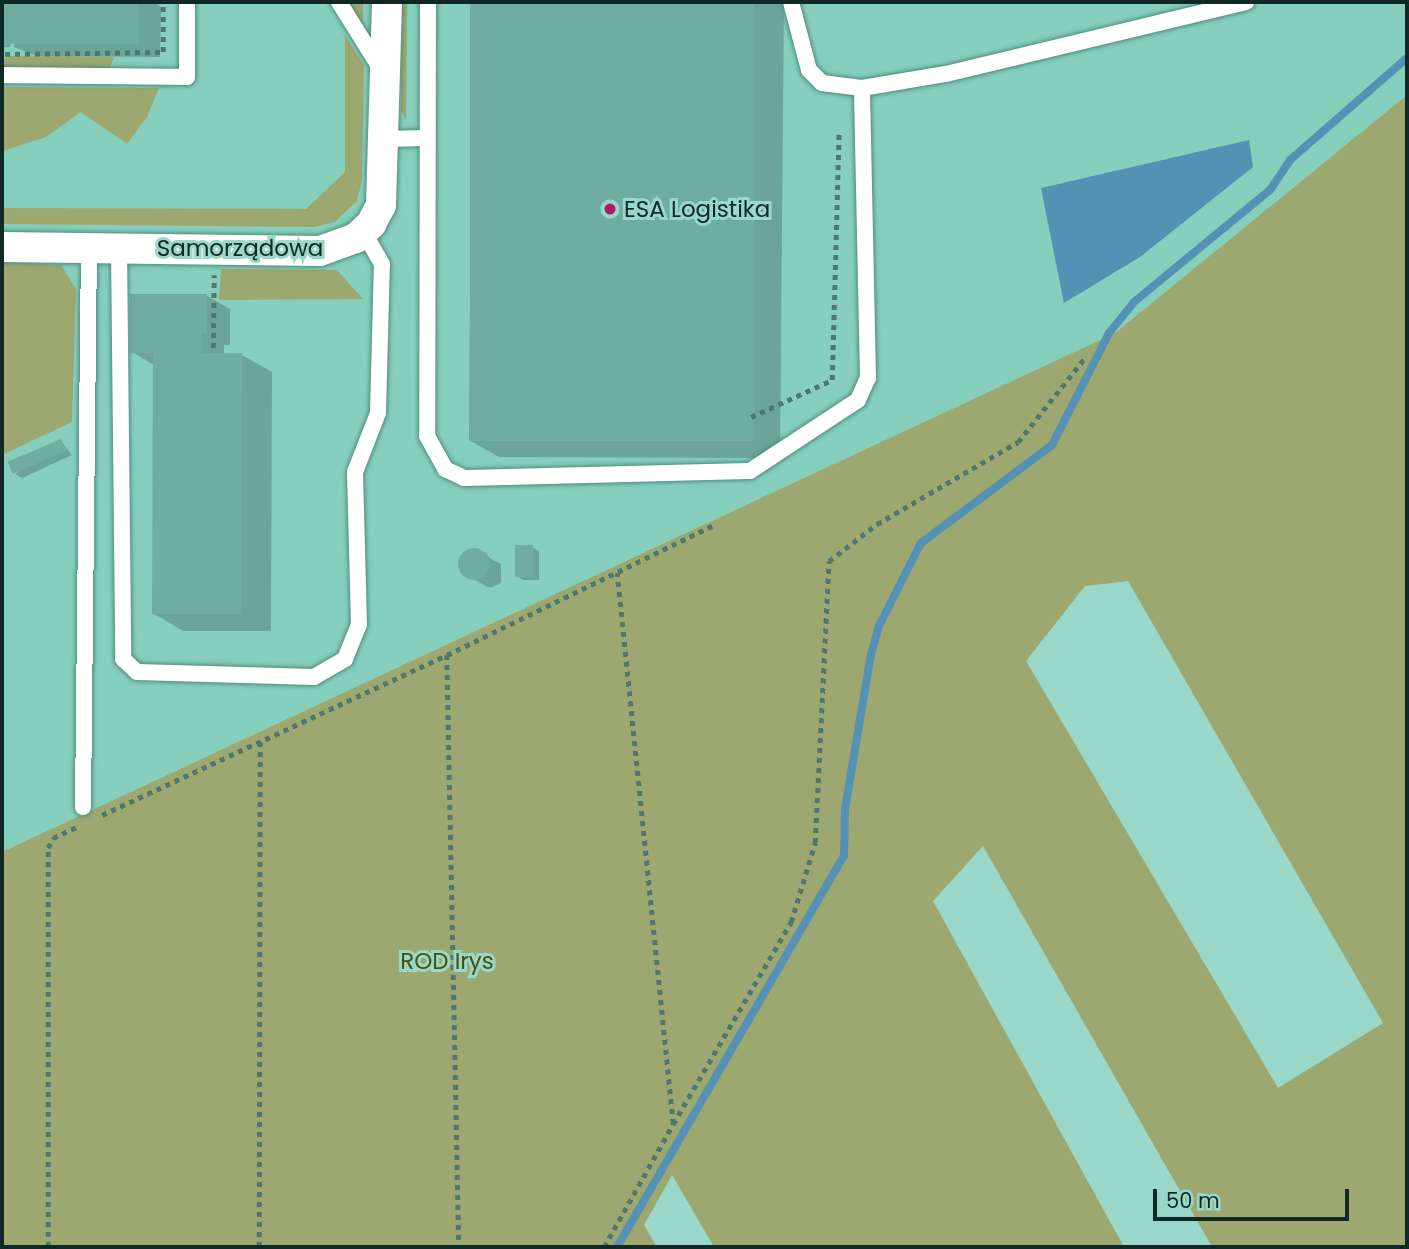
<!DOCTYPE html>
<html>
<head>
<meta charset="utf-8">
<style>
	body { margin:0 }
	#map { position:relative; width:1409px; height:1249px; overflow:hidden; background:#99d8c8; font-family:Poppins,sans-serif }
	div>[style] { position:absolute }
	.built>* { inset:0; background:#86cfbd }
	.green>* { inset:0; background:#9da770 }
	.water>* { inset:0; background:#5591b5 }
	.shadow>* { inset:0; background:#0003 }
	.stream>* { height:8px; margin:-4px; padding:0 4px; transform-origin:4px; border-radius:4px; background:#5591b5 }
	.building>* { inset:0; background:#6fad9e; transform-origin:0 0 }
	.round { border-radius:50% }
	.path>* { height:4.5px; margin-top:-2.25px; transform-origin:0; background:repeating-linear-gradient(90deg,#4e786e 0 5px,transparent 0 10px) }
	.roads { filter:drop-shadow(0 0 2px #508d7e) drop-shadow(0 0 2px #508d7e) }
	.lane>* { height:16px; margin:-8px; padding:0 8px; transform-origin:8px; border-radius:8px; background:#fff }
	.street>* { height:30px; margin:-15px; padding:0 15px; transform-origin:15px; border-radius:15px; background:#fff }
	.dots>* { width:19px; height:19px; translate:-50% -50%; box-sizing:border-box; border:4px solid #99d8c8; border-radius:50% }
	span { translate:-50% -50%; white-space:nowrap; text-align:center; line-height:1.15; -webkit-text-stroke:6px #99d8c8; paint-order:stroke }
	.poi-label { font-size:23px; color:#102924 }
	.left { translate:0 -50%; text-align:left }
	.street-label { font-size:23px; color:#102924 }
	.park-label { font-size:23px; color:#49520a }
	.frame { position:absolute; inset:0; border:4px solid #102924; pointer-events:none }
	.scale { position:absolute; left:1153px; top:1189px; width:196px; height:32px; box-sizing:border-box; border:4px solid #102924; border-top:0; padding-left:9px; font-size:21px; line-height:24px; white-space:nowrap; color:#102924; -webkit-text-stroke:5px #99d8c8; paint-order:stroke }
</style>
</head>
<body>
<div id="map">
	<div class="built">
		<i style="clip-path:polygon(2px 2px,1407px 2px,1407px 95px,1115px 333px,2px 852px)"></i>
	</div>
	<div class="green">
		<i style="clip-path:polygon(347px 2px,363px 2px,363px 27px)"></i>
		<i style="clip-path:polygon(401px 2px,407px 2px,406px 120px,401px 111px)"></i>
		<i style="clip-path:polygon(345px 35px,364px 65px,362px 181px,357px 201px,335px 222px,315px 227px,2px 224px,2px 208px,306px 209px,345px 172px)"></i>
		<i style="clip-path:polygon(10px 56px,114px 57px,110px 68px,2px 69px,2px 61px)"></i>
		<i style="clip-path:polygon(2px 87px,159px 88px,147px 117px,127px 144px,81px 112px,46px 137px,2px 151px)"></i>
		<i style="clip-path:polygon(evenodd,1407px 95px,1407px 1247px,1212px 1247px,983px 846px,933px 901px,1124px 1247px,714px 1247px,672px 1175px,644px 1225px,657px 1247px,2px 1247px,2px 852px,1115px 333px,1407px 95px,1128px 581px,1383px 1023px,1278px 1088px,1026px 661px,1085px 586px,1128px 581px)"></i>
		<i style="clip-path:polygon(2px 262px,61px 265px,76px 289px,72px 422px,2px 455px)"></i>
		<i style="clip-path:polygon(221px 269px,337px 270px,363px 299px,219px 300px)"></i>
	</div>
	<div class="water">
		<i style="clip-path:polygon(1249px 140px,1253px 167px,1140px 257px,1064px 303px,1041px 188px)"></i>
	</div>
	<div class="shadow">
		<i style="clip-path:polygon(2px 2px,153px 2px,161px 7px,160px 57px,37px 56px,14px 47px,14px 23px,10px 47px,2px 47px)"></i>
		<i style="clip-path:polygon(472px 2px,784px 2px,780px 458px,499px 457px,469px 440px)"></i>
		<i style="clip-path:polygon(207px 296px,230px 309px,230px 345px,224px 345px,224px 355px,242px 355px,272px 372px,271px 631px,183px 631px,153px 613px,154px 365px,132px 352px)"></i>
		<i style="clip-path:polygon(61px 441px,72px 455px,22px 478px,15px 474px)"></i>
		<i style="clip-path:polygon(532px 547px,539px 551px,539px 580px,523px 580px,516px 576px)"></i>
		<i style="clip-path:polygon(474px 550px,501px 564px,501px 583px,490px 588px,463px 574px,462px 555px)"></i>
	</div>
	<div class="stream">
		<i style="left:617px;top:1247px;width:452px;rotate:-59.9deg"></i>
		<i style="left:844px;top:856px;width:47px;rotate:-88.8deg"></i>
		<i style="left:845px;top:809px;width:157px;rotate:-80.5deg"></i>
		<i style="left:871px;top:654px;width:29px;rotate:-74deg"></i>
		<i style="left:879px;top:626px;width:93px;rotate:-63.2deg"></i>
		<i style="left:921px;top:543px;width:164px;rotate:-36.8deg"></i>
		<i style="left:1052px;top:445px;width:126px;rotate:-63deg"></i>
		<i style="left:1109px;top:333px;width:40px;rotate:-51deg"></i>
		<i style="left:1134px;top:302px;width:176px;rotate:-39.5deg"></i>
		<i style="left:1270px;top:190px;width:36px;rotate:-56deg"></i>
		<i style="left:1290px;top:160px;width:155px;rotate:-41.1deg"></i>
	</div>
	<div class="building">
		<i style="left:2px;top:2px;width:137px;height:42px"></i>
		<i style="left:470px;top:2px;width:284px;height:439px"></i>
		<i style="clip-path:polygon(130px 294px,207px 294px,207px 333px,202px 333px,202px 353px,242px 353px,241px 614px,152px 614px,153px 353px,130px 353px)"></i>
		<i style="left:61px;top:439px;width:13px;height:58px;rotate:67deg"></i>
		<i style="left:515px;top:545px;width:18px;height:32px"></i>
		<i class="round" style="left:458px;top:548px;width:32px;height:32px"></i>
	</div>
	<div class="path">
		<i style="left:5px;top:54px;width:158px;rotate:-0.7deg"></i>
		<i style="left:163px;top:52px;width:50px;rotate:-90deg"></i>
		<i style="left:213px;top:348px;width:73px;rotate:-89.2deg"></i>
		<i style="left:751px;top:417px;width:89px;rotate:-24.6deg"></i>
		<i style="left:832px;top:380px;width:249px;rotate:-88.4deg"></i>
		<i style="left:447px;top:655px;width:295px;rotate:-26deg"></i>
		<i style="left:102px;top:815px;width:380px;rotate:-24.9deg"></i>
		<i style="left:447px;top:655px;width:592px;rotate:88.84deg"></i>
		<i style="left:673px;top:1124px;width:234px;rotate:-59.7deg"></i>
		<i style="left:791px;top:922px;width:83px;rotate:-73.1deg"></i>
		<i style="left:815px;top:843px;width:282px;rotate:-87.2deg"></i>
		<i style="left:829px;top:561px;width:61px;rotate:-37.6deg"></i>
		<i style="left:877px;top:524px;width:163px;rotate:-30.2deg"></i>
		<i style="left:1018px;top:442px;width:106px;rotate:-51.5deg"></i>
		<i style="left:48px;top:1247px;width:399px;rotate:-90deg"></i>
		<i style="left:48px;top:848px;width:11px;rotate:-63deg"></i>
		<i style="left:53px;top:838px;width:29px;rotate:-25deg"></i>
		<i style="left:259px;top:1247px;width:505px;rotate:-89.89deg"></i>
		<i style="left:604px;top:1247px;width:141px;rotate:-60.7deg"></i>
		<i style="left:673px;top:1124px;width:554px;rotate:-95.8deg"></i>
	</div>
	<div class="roads">
		<div class="lane">
			<i style="left:339px;top:2px;width:81px;rotate:58.1deg"></i>
			<i style="left:428px;top:2px;width:434px;rotate:90.1deg"></i>
			<i style="left:427px;top:436px;width:38px;rotate:61deg"></i>
			<i style="left:445px;top:469px;width:21px;rotate:25deg"></i>
			<i style="left:464px;top:478px;width:286px;rotate:-1.4deg"></i>
			<i style="left:750px;top:471px;width:129px;rotate:-33.3deg"></i>
			<i style="left:858px;top:400px;width:24px;rotate:-66deg"></i>
			<i style="left:868px;top:378px;width:290px;rotate:-91.2deg"></i>
			<i style="left:791px;top:2px;width:70px;rotate:75.2deg"></i>
			<i style="left:809px;top:70px;width:18px;rotate:45deg"></i>
			<i style="left:822px;top:83px;width:40px;rotate:7.1deg"></i>
			<i style="left:862px;top:88px;width:85px;rotate:-9.5deg"></i>
			<i style="left:946px;top:74px;width:309px;rotate:-13.5deg"></i>
			<i style="left:2px;top:75px;width:185px;rotate:0.6deg"></i>
			<i style="left:187px;top:77px;width:75px;rotate:-90deg"></i>
			<i style="left:385px;top:139px;width:42px;rotate:-1.4deg"></i>
			<i style="left:119px;top:248px;width:411px;rotate:89.4deg"></i>
			<i style="left:123px;top:659px;width:19px;rotate:43deg"></i>
			<i style="left:137px;top:672px;width:177px;rotate:1.6deg"></i>
			<i style="left:314px;top:677px;width:36px;rotate:-30deg"></i>
			<i style="left:345px;top:659px;width:37px;rotate:-68deg"></i>
			<i style="left:359px;top:625px;width:153px;rotate:-91.5deg"></i>
			<i style="left:355px;top:472px;width:63px;rotate:-68.7deg"></i>
			<i style="left:378px;top:413px;width:149px;rotate:-88.5deg"></i>
			<i style="left:382px;top:264px;width:38px;rotate:-120deg"></i>
			<i style="left:83px;top:807px;width:559px;rotate:-89.39deg"></i>
		</div>
		<div class="street">
			<i style="left:2px;top:247px;width:318px;rotate:0.7deg"></i>
			<i style="left:320px;top:251px;width:38px;rotate:-20deg"></i>
			<i style="left:356px;top:238px;width:21px;rotate:-43deg"></i>
			<i style="left:371px;top:224px;width:21px;rotate:-62deg"></i>
			<i style="left:381px;top:205px;width:203px;rotate:-88.3deg"></i>
		</div>
	</div>
	<div class="dots">
		<i style="left:610px;top:209px;background:#aa2063"></i>
	</div>
	<div class="poi-label">
		<span class="left" style="left:624px;top:209px">ESA Logistika</span>
	</div>
	<div class="street-label">
		<span style="left:240px;top:248px">Samorządowa</span>
	</div>
	<div class="park-label">
		<span style="left:447px;top:961px">ROD Irys</span>
	</div>
	<div class="frame"></div>
	<div class="scale">50 m</div>
</div>
</body>
</html>
